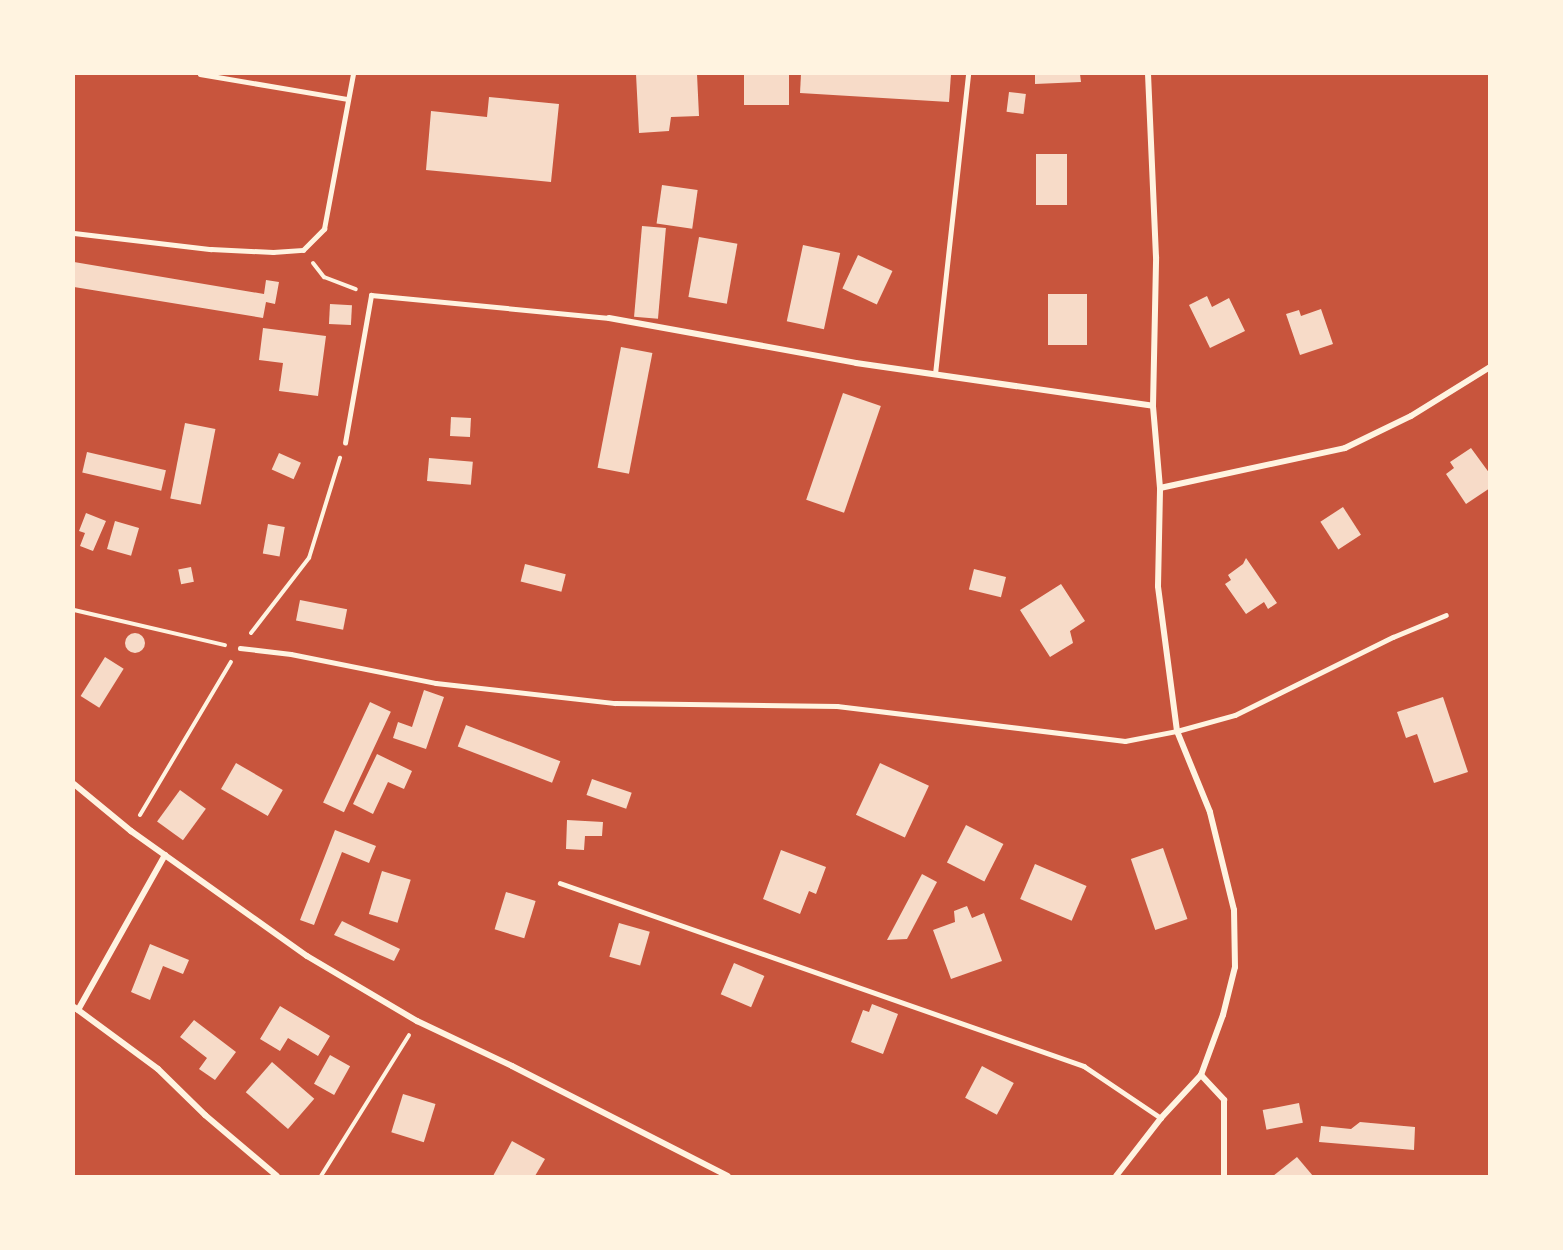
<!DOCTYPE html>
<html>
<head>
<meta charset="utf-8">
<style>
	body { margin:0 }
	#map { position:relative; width:1563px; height:1250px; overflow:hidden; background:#c8553d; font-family:Arial,sans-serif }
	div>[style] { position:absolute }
	.building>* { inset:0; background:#f7dbc8; transform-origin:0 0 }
	.round { border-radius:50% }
	.path>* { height:4px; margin:-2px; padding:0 2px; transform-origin:2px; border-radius:2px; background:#fff3e0 }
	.service>* { height:4.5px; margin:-2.25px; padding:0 2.25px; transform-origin:2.25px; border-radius:2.25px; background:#fff3e0 }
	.minor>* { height:6px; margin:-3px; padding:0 3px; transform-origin:3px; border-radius:3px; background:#fff3e0 }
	span { translate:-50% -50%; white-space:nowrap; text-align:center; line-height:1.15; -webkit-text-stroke:6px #fff3e0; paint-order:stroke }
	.frame { position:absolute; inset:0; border:75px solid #fff3e0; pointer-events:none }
</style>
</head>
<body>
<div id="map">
	<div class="building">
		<i style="clip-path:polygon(636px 74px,697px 74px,699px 116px,671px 117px,669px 131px,639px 133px)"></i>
		<i style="left:744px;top:74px;width:45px;height:31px"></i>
		<i style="clip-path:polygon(801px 74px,951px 74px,949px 102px,800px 93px)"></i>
		<i style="clip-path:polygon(1035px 74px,1080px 74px,1081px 82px,1035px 84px)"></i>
		<i style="left:1009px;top:92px;width:17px;height:20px;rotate:7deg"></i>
		<i style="clip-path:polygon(489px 97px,559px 104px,551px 182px,426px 170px,431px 111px,487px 117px)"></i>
		<i style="left:1036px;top:154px;width:31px;height:51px"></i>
		<i style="left:662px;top:185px;width:36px;height:39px;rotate:8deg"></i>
		<i style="left:642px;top:226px;width:24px;height:91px;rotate:5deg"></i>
		<i style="left:699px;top:237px;width:39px;height:61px;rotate:10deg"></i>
		<i style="left:803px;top:245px;width:38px;height:78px;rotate:12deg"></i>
		<i style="left:858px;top:255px;width:38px;height:37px;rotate:25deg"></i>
		<i style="clip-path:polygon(74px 262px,264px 294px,266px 280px,279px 282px,275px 304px,266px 302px,263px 318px,74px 287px)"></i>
		<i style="left:1048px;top:294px;width:39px;height:51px"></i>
		<i style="clip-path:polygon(1207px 296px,1212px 307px,1229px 298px,1245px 331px,1210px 348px,1189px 305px)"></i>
		<i style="left:330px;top:304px;width:22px;height:20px;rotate:3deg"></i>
		<i style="clip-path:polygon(1321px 309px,1333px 344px,1300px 355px,1286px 314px,1299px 310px,1301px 316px)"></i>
		<i style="clip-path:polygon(263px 328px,326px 336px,318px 396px,279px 391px,283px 363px,259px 360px)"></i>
		<i style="left:621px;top:347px;width:32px;height:123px;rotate:11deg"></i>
		<i style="left:843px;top:393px;width:40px;height:113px;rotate:19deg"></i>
		<i style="left:451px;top:417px;width:20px;height:19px;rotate:3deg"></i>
		<i style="left:185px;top:423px;width:31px;height:77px;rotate:11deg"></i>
		<i style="clip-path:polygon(1471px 448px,1490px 474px,1490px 488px,1466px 504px,1446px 474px,1454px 468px,1450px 462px)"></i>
		<i style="left:87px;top:452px;width:81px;height:21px;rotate:13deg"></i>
		<i style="left:279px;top:453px;width:24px;height:18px;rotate:24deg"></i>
		<i style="left:429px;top:458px;width:44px;height:23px;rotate:5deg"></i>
		<i style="left:1343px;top:507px;width:33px;height:27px;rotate:57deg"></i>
		<i style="clip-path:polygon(86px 513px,106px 521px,93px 551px,80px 546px,85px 533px,79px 531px)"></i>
		<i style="left:115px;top:521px;width:25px;height:29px;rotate:16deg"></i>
		<i style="left:268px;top:524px;width:17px;height:30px;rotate:10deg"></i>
		<i style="clip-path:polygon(1246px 558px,1277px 603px,1268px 609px,1264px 602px,1246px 614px,1225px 584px,1231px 580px,1228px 575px,1243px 564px)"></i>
		<i style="left:525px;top:564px;width:42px;height:18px;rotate:14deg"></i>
		<i style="left:191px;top:567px;width:15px;height:13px;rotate:79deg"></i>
		<i style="left:974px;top:569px;width:33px;height:21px;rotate:14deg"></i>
		<i style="clip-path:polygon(1061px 584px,1085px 621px,1070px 631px,1073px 643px,1050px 657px,1020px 610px)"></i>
		<i style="left:300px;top:600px;width:48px;height:21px;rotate:11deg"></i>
		<i class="round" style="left:125px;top:633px;width:20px;height:20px"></i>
		<i style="left:105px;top:657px;width:22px;height:46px;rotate:32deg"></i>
		<i style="clip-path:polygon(424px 690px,444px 697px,426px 749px,393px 738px,398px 722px,412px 727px)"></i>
		<i style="clip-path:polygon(1443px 697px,1468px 772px,1434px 783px,1417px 734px,1406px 738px,1397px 712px)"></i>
		<i style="left:370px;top:702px;width:23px;height:111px;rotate:25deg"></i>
		<i style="left:466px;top:725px;width:101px;height:23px;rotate:21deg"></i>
		<i style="clip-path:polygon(377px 754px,412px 771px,404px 789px,388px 782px,373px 814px,353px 804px)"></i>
		<i style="left:236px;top:763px;width:54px;height:30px;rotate:30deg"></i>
		<i style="left:880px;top:763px;width:54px;height:57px;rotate:25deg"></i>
		<i style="left:592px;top:779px;width:42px;height:17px;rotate:19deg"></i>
		<i style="left:180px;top:790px;width:32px;height:39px;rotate:36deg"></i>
		<i style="clip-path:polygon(567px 820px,603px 822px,602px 836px,585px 836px,584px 850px,566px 849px)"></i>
		<i style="left:966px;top:825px;width:42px;height:42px;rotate:27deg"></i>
		<i style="clip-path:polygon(335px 830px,376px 846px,369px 863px,342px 852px,314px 925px,300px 920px)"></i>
		<i style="left:1163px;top:848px;width:75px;height:34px;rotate:71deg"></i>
		<i style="clip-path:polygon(781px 850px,826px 867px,816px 894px,809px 891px,800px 914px,763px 899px)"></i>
		<i style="left:1035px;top:864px;width:56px;height:38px;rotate:23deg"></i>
		<i style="left:382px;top:871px;width:30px;height:45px;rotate:17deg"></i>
		<i style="clip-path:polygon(922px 874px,937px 882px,907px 939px,887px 940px)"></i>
		<i style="left:506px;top:892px;width:31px;height:39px;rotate:17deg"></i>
		<i style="clip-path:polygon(967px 906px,972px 918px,984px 913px,1002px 961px,951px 979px,933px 930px,955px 922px,954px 911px)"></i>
		<i style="clip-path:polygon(342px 921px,400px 949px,394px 961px,334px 935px)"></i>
		<i style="left:619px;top:923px;width:32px;height:35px;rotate:16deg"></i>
		<i style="clip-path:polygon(150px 944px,189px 960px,183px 974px,163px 966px,150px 1000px,131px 992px)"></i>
		<i style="left:734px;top:963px;width:33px;height:34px;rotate:23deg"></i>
		<i style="clip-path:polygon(872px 1004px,898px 1014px,883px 1054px,851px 1042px,863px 1010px,869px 1012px)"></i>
		<i style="clip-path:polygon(280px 1006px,330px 1036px,318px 1056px,288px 1038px,280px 1051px,260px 1039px)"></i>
		<i style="clip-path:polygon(194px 1020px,236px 1052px,215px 1080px,199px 1069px,207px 1058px,180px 1037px)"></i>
		<i style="left:330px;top:1055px;width:23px;height:33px;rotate:29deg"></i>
		<i style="left:272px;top:1062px;width:56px;height:40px;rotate:41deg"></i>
		<i style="left:982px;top:1066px;width:36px;height:36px;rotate:28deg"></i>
		<i style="left:403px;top:1094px;width:34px;height:40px;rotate:17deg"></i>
		<i style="left:1299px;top:1103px;width:20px;height:37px;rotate:79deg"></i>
		<i style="clip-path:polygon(1360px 1122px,1415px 1127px,1414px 1150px,1319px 1142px,1321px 1126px,1351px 1129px)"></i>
		<i style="clip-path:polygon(512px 1141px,545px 1159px,535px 1176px,493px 1176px)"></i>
		<i style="clip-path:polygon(1297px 1157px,1313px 1176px,1273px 1176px)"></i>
	</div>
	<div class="path">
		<i style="left:313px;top:263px;width:18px;rotate:52deg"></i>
		<i style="left:324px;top:277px;width:34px;rotate:21deg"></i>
		<i style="left:74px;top:610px;width:155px;rotate:13.1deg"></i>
		<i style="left:251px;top:633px;width:95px;rotate:-52.3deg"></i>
		<i style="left:309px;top:558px;width:105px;rotate:-72.8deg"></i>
		<i style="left:140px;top:815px;width:178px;rotate:-59.3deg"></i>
		<i style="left:321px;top:1176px;width:166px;rotate:-58deg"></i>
	</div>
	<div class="service">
		<i style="left:200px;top:74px;width:150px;rotate:9.6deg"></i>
		<i style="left:74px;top:233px;width:138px;rotate:6.7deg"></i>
		<i style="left:211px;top:249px;width:62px;rotate:2.8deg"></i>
		<i style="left:273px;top:252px;width:30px;rotate:-4deg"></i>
		<i style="left:303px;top:250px;width:30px;rotate:-45deg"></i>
		<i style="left:324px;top:229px;width:158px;rotate:-79.4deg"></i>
		<i style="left:935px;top:374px;width:302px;rotate:-83.7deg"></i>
		<i style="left:345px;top:443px;width:150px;rotate:-80deg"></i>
		<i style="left:371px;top:295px;width:239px;rotate:5.5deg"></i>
		<i style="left:240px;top:648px;width:51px;rotate:6.7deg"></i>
		<i style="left:291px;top:654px;width:148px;rotate:11.3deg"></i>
		<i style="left:436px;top:683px;width:180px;rotate:6.4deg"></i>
		<i style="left:615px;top:703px;width:222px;rotate:0.8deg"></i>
		<i style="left:837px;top:706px;width:290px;rotate:6.9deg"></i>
		<i style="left:1125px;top:741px;width:53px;rotate:-10.9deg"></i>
		<i style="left:1177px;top:731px;width:60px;rotate:-15.4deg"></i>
		<i style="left:1235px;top:715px;width:176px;rotate:-26.3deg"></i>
		<i style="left:1393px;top:637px;width:57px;rotate:-22.5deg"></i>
		<i style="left:560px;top:883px;width:555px;rotate:19.25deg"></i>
		<i style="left:1084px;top:1066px;width:93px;rotate:34deg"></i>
	</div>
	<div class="minor">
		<i style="left:609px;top:318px;width:251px;rotate:10.3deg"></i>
		<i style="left:856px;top:363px;width:300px;rotate:8.2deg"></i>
		<i style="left:1160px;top:488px;width:189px;rotate:-12.2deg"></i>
		<i style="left:1345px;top:448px;width:73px;rotate:-25.9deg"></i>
		<i style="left:1411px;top:416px;width:93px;rotate:-31.8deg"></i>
		<i style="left:74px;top:784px;width:74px;rotate:39.5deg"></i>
		<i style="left:131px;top:831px;width:216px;rotate:35.4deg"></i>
		<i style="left:307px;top:956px;width:128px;rotate:30.6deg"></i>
		<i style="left:417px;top:1021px;width:105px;rotate:25.3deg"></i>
		<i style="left:512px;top:1066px;width:242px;rotate:27deg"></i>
		<i style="left:74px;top:1007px;width:104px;rotate:36.4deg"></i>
		<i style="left:158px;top:1069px;width:66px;rotate:44.4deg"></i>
		<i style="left:205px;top:1115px;width:94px;rotate:40.3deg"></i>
		<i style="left:78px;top:1010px;width:178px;rotate:-60.7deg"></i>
		<i style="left:1201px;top:1075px;width:34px;rotate:47deg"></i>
		<i style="left:1224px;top:1100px;width:76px;rotate:90deg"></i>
		<i style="left:1116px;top:1176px;width:73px;rotate:-52.2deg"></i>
		<i style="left:1161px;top:1118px;width:59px;rotate:-47.1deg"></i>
		<i style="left:1201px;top:1075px;width:64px;rotate:-69.9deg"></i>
		<i style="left:1223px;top:1015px;width:49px;rotate:-76deg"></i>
		<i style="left:1235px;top:967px;width:57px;rotate:-91deg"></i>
		<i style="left:1234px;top:910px;width:101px;rotate:-103.8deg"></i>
		<i style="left:1210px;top:812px;width:87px;rotate:-112.2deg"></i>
		<i style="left:1177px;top:731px;width:146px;rotate:-97.5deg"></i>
		<i style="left:1158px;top:586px;width:98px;rotate:-88.8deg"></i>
		<i style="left:1160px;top:488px;width:82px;rotate:-94.9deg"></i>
		<i style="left:1153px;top:406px;width:149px;rotate:-88.8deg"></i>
		<i style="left:1156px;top:257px;width:183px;rotate:-92.5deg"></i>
	</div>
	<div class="frame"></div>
</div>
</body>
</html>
